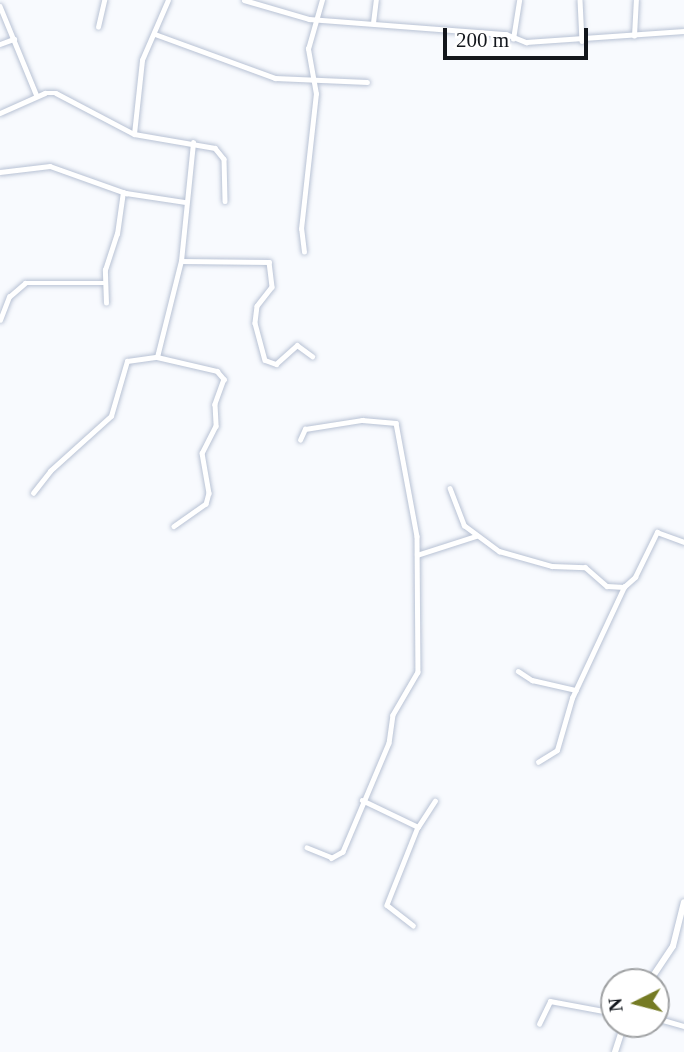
<!DOCTYPE html>
<html>
<head>
<meta charset="utf-8">
<style>
	body { margin:0 }
	#map { position:relative; width:684px; height:1052px; overflow:hidden; background:#f8fafe; font-family:"Times New Roman",serif }
	div>[style] { position:absolute }
	.roads { filter:drop-shadow(0 0 2px #b8c2d4) drop-shadow(0 0 2px #b8c2d4) }
	.minor>* { height:4.5px; margin:-2.25px; padding:0 2.25px; transform-origin:2.25px; border-radius:2.25px; background:#fff }
	.tertiary>* { height:6px; margin:-3px; padding:0 3px; transform-origin:3px; border-radius:3px; background:#fff }
	span { translate:-50% -50%; white-space:nowrap; text-align:center; line-height:1.15; -webkit-text-stroke:7px #fff; paint-order:stroke }
	.north { position:absolute; left:600px; top:968px; width:70px; height:70px; box-sizing:border-box; background:#fff; border:2px solid #a0a2a4; border-radius:50%; rotate:264deg; font-size:19px; font-weight:700; line-height:28px; text-align:center; color:#12161c }
	.north::after { content:''; display:block; margin:auto; width:24px; height:32px; background:#757b24; clip-path:polygon(50% 0,100% 100%,50% 72%,0 100%) }
	.scale { position:absolute; left:443px; top:28px; width:145px; height:32px; box-sizing:border-box; border:4px solid #12161c; border-top:0; padding-left:9px; font-size:21px; line-height:24px; white-space:nowrap; color:#12161c; -webkit-text-stroke:5px #fff; paint-order:stroke }
</style>
</head>
<body>
<div id="map">
	<div class="roads">
		<div class="minor">
			<i style="left:244px;top:0;width:68px;rotate:16.3deg"></i>
			<i style="left:309px;top:19px;width:198px;rotate:4.4deg"></i>
			<i style="left:506px;top:34px;width:22px;rotate:22deg"></i>
			<i style="left:526px;top:42px;width:158px;rotate:-4deg"></i>
			<i style="left:580px;top:0;width:41px;rotate:87.2deg"></i>
			<i style="left:0;top:6px;width:97px;rotate:67.7deg"></i>
			<i style="left:373px;top:23px;width:23px;rotate:-83deg"></i>
			<i style="left:98px;top:27px;width:28px;rotate:-77deg"></i>
			<i style="left:155px;top:34px;width:128px;rotate:20.1deg"></i>
			<i style="left:275px;top:78px;width:92px;rotate:2.5deg"></i>
			<i style="left:634px;top:36px;width:36px;rotate:-87deg"></i>
			<i style="left:513px;top:39px;width:39px;rotate:-81deg"></i>
			<i style="left:0;top:44px;width:15px;rotate:-20deg"></i>
			<i style="left:0;top:113px;width:49px;rotate:-24deg"></i>
			<i style="left:45px;top:93px;width:11px"></i>
			<i style="left:56px;top:93px;width:88px;rotate:27.7deg"></i>
			<i style="left:134px;top:134px;width:82px;rotate:9.8deg"></i>
			<i style="left:215px;top:148px;width:14px;rotate:51deg"></i>
			<i style="left:224px;top:159px;width:42px;rotate:88.6deg"></i>
			<i style="left:134px;top:134px;width:74px;rotate:-83.8deg"></i>
			<i style="left:142px;top:60px;width:65px;rotate:-66.6deg"></i>
			<i style="left:0;top:172px;width:50px;rotate:-6.8deg"></i>
			<i style="left:50px;top:166px;width:81px;rotate:19.6deg"></i>
			<i style="left:126px;top:193px;width:60px;rotate:8.7deg"></i>
			<i style="left:304px;top:252px;width:23px;rotate:-97deg"></i>
			<i style="left:301px;top:229px;width:136px;rotate:-83.7deg"></i>
			<i style="left:316px;top:94px;width:46px;rotate:-100.1deg"></i>
			<i style="left:308px;top:49px;width:51px;rotate:-74.1deg"></i>
			<i style="left:181px;top:261px;width:88px;rotate:0.7deg"></i>
			<i style="left:269px;top:262px;width:25px;rotate:83deg"></i>
			<i style="left:272px;top:287px;width:24px;rotate:128deg"></i>
			<i style="left:257px;top:306px;width:17px;rotate:97deg"></i>
			<i style="left:255px;top:323px;width:38px;rotate:75deg"></i>
			<i style="left:265px;top:360px;width:12px;rotate:20deg"></i>
			<i style="left:276px;top:364px;width:28px;rotate:-42deg"></i>
			<i style="left:297px;top:345px;width:19px;rotate:36deg"></i>
			<i style="left:106px;top:303px;width:33px;rotate:-92deg"></i>
			<i style="left:105px;top:270px;width:38px;rotate:-72deg"></i>
			<i style="left:117px;top:234px;width:42px;rotate:-81.9deg"></i>
			<i style="left:0;top:320px;width:25px;rotate:-69deg"></i>
			<i style="left:9px;top:297px;width:21px;rotate:-41deg"></i>
			<i style="left:25px;top:283px;width:81px"></i>
			<i style="left:157px;top:357px;width:62px;rotate:13.1deg"></i>
			<i style="left:217px;top:371px;width:11px;rotate:49deg"></i>
			<i style="left:224px;top:379px;width:27px;rotate:110deg"></i>
			<i style="left:215px;top:404px;width:22px;rotate:87deg"></i>
			<i style="left:216px;top:426px;width:30px;rotate:117deg"></i>
			<i style="left:202px;top:453px;width:41px;rotate:80.1deg"></i>
			<i style="left:209px;top:493px;width:11px;rotate:105deg"></i>
			<i style="left:206px;top:504px;width:39px;rotate:145deg"></i>
			<i style="left:300px;top:440px;width:12px;rotate:-66deg"></i>
			<i style="left:305px;top:429px;width:58px;rotate:-9deg"></i>
			<i style="left:362px;top:420px;width:34px;rotate:5deg"></i>
			<i style="left:396px;top:423px;width:115px;rotate:79.5deg"></i>
			<i style="left:417px;top:536px;width:136px;rotate:89.6deg"></i>
			<i style="left:418px;top:672px;width:50px;rotate:120.2deg"></i>
			<i style="left:393px;top:715px;width:28px;rotate:98deg"></i>
			<i style="left:389px;top:743px;width:118px;rotate:112.9deg"></i>
			<i style="left:343px;top:852px;width:13px;rotate:151deg"></i>
			<i style="left:332px;top:858px;width:27px;rotate:-158deg"></i>
			<i style="left:450px;top:488px;width:40px;rotate:69deg"></i>
			<i style="left:464px;top:525px;width:44px;rotate:36.6deg"></i>
			<i style="left:499px;top:551px;width:55px;rotate:15.8deg"></i>
			<i style="left:552px;top:566px;width:33px;rotate:2deg"></i>
			<i style="left:585px;top:567px;width:29px;rotate:41deg"></i>
			<i style="left:607px;top:586px;width:17px;rotate:3deg"></i>
			<i style="left:33px;top:493px;width:28px;rotate:-52deg"></i>
			<i style="left:50px;top:471px;width:82px;rotate:-42deg"></i>
			<i style="left:111px;top:416px;width:57px;rotate:-73.8deg"></i>
			<i style="left:127px;top:361px;width:30px;rotate:-8deg"></i>
			<i style="left:157px;top:357px;width:99px;rotate:-76deg"></i>
			<i style="left:181px;top:261px;width:119px;rotate:-84.2deg"></i>
			<i style="left:417px;top:555px;width:62px;rotate:-17.9deg"></i>
			<i style="left:518px;top:671px;width:17px;rotate:33deg"></i>
			<i style="left:532px;top:680px;width:45px;rotate:12.8deg"></i>
			<i style="left:538px;top:762px;width:22px;rotate:-32deg"></i>
			<i style="left:557px;top:750px;width:54px;rotate:-73.9deg"></i>
			<i style="left:572px;top:698px;width:123px;rotate:-64.9deg"></i>
			<i style="left:624px;top:587px;width:15px;rotate:-42deg"></i>
			<i style="left:635px;top:577px;width:50px;rotate:-63.9deg"></i>
			<i style="left:657px;top:532px;width:29px;rotate:20deg"></i>
			<i style="left:362px;top:800px;width:62px;rotate:25.7deg"></i>
			<i style="left:418px;top:827px;width:84px;rotate:111.7deg"></i>
			<i style="left:387px;top:905px;width:33px;rotate:38deg"></i>
			<i style="left:418px;top:827px;width:31px;rotate:-57deg"></i>
			<i style="left:656px;top:1018px;width:29px;rotate:16deg"></i>
			<i style="left:539px;top:1024px;width:25px;rotate:-64deg"></i>
			<i style="left:550px;top:1001px;width:65px;rotate:10.6deg"></i>
		</div>
		<div class="tertiary">
			<i style="left:649px;top:982px;width:43px;rotate:-56.3deg"></i>
			<i style="left:673px;top:946px;width:45px;rotate:-76deg"></i>
			<i style="left:615px;top:1052px;width:29px;rotate:-72deg"></i>
		</div>
	</div>
	<div class="north">N</div>
	<div class="scale">200 m</div>
</div>
</body>
</html>
